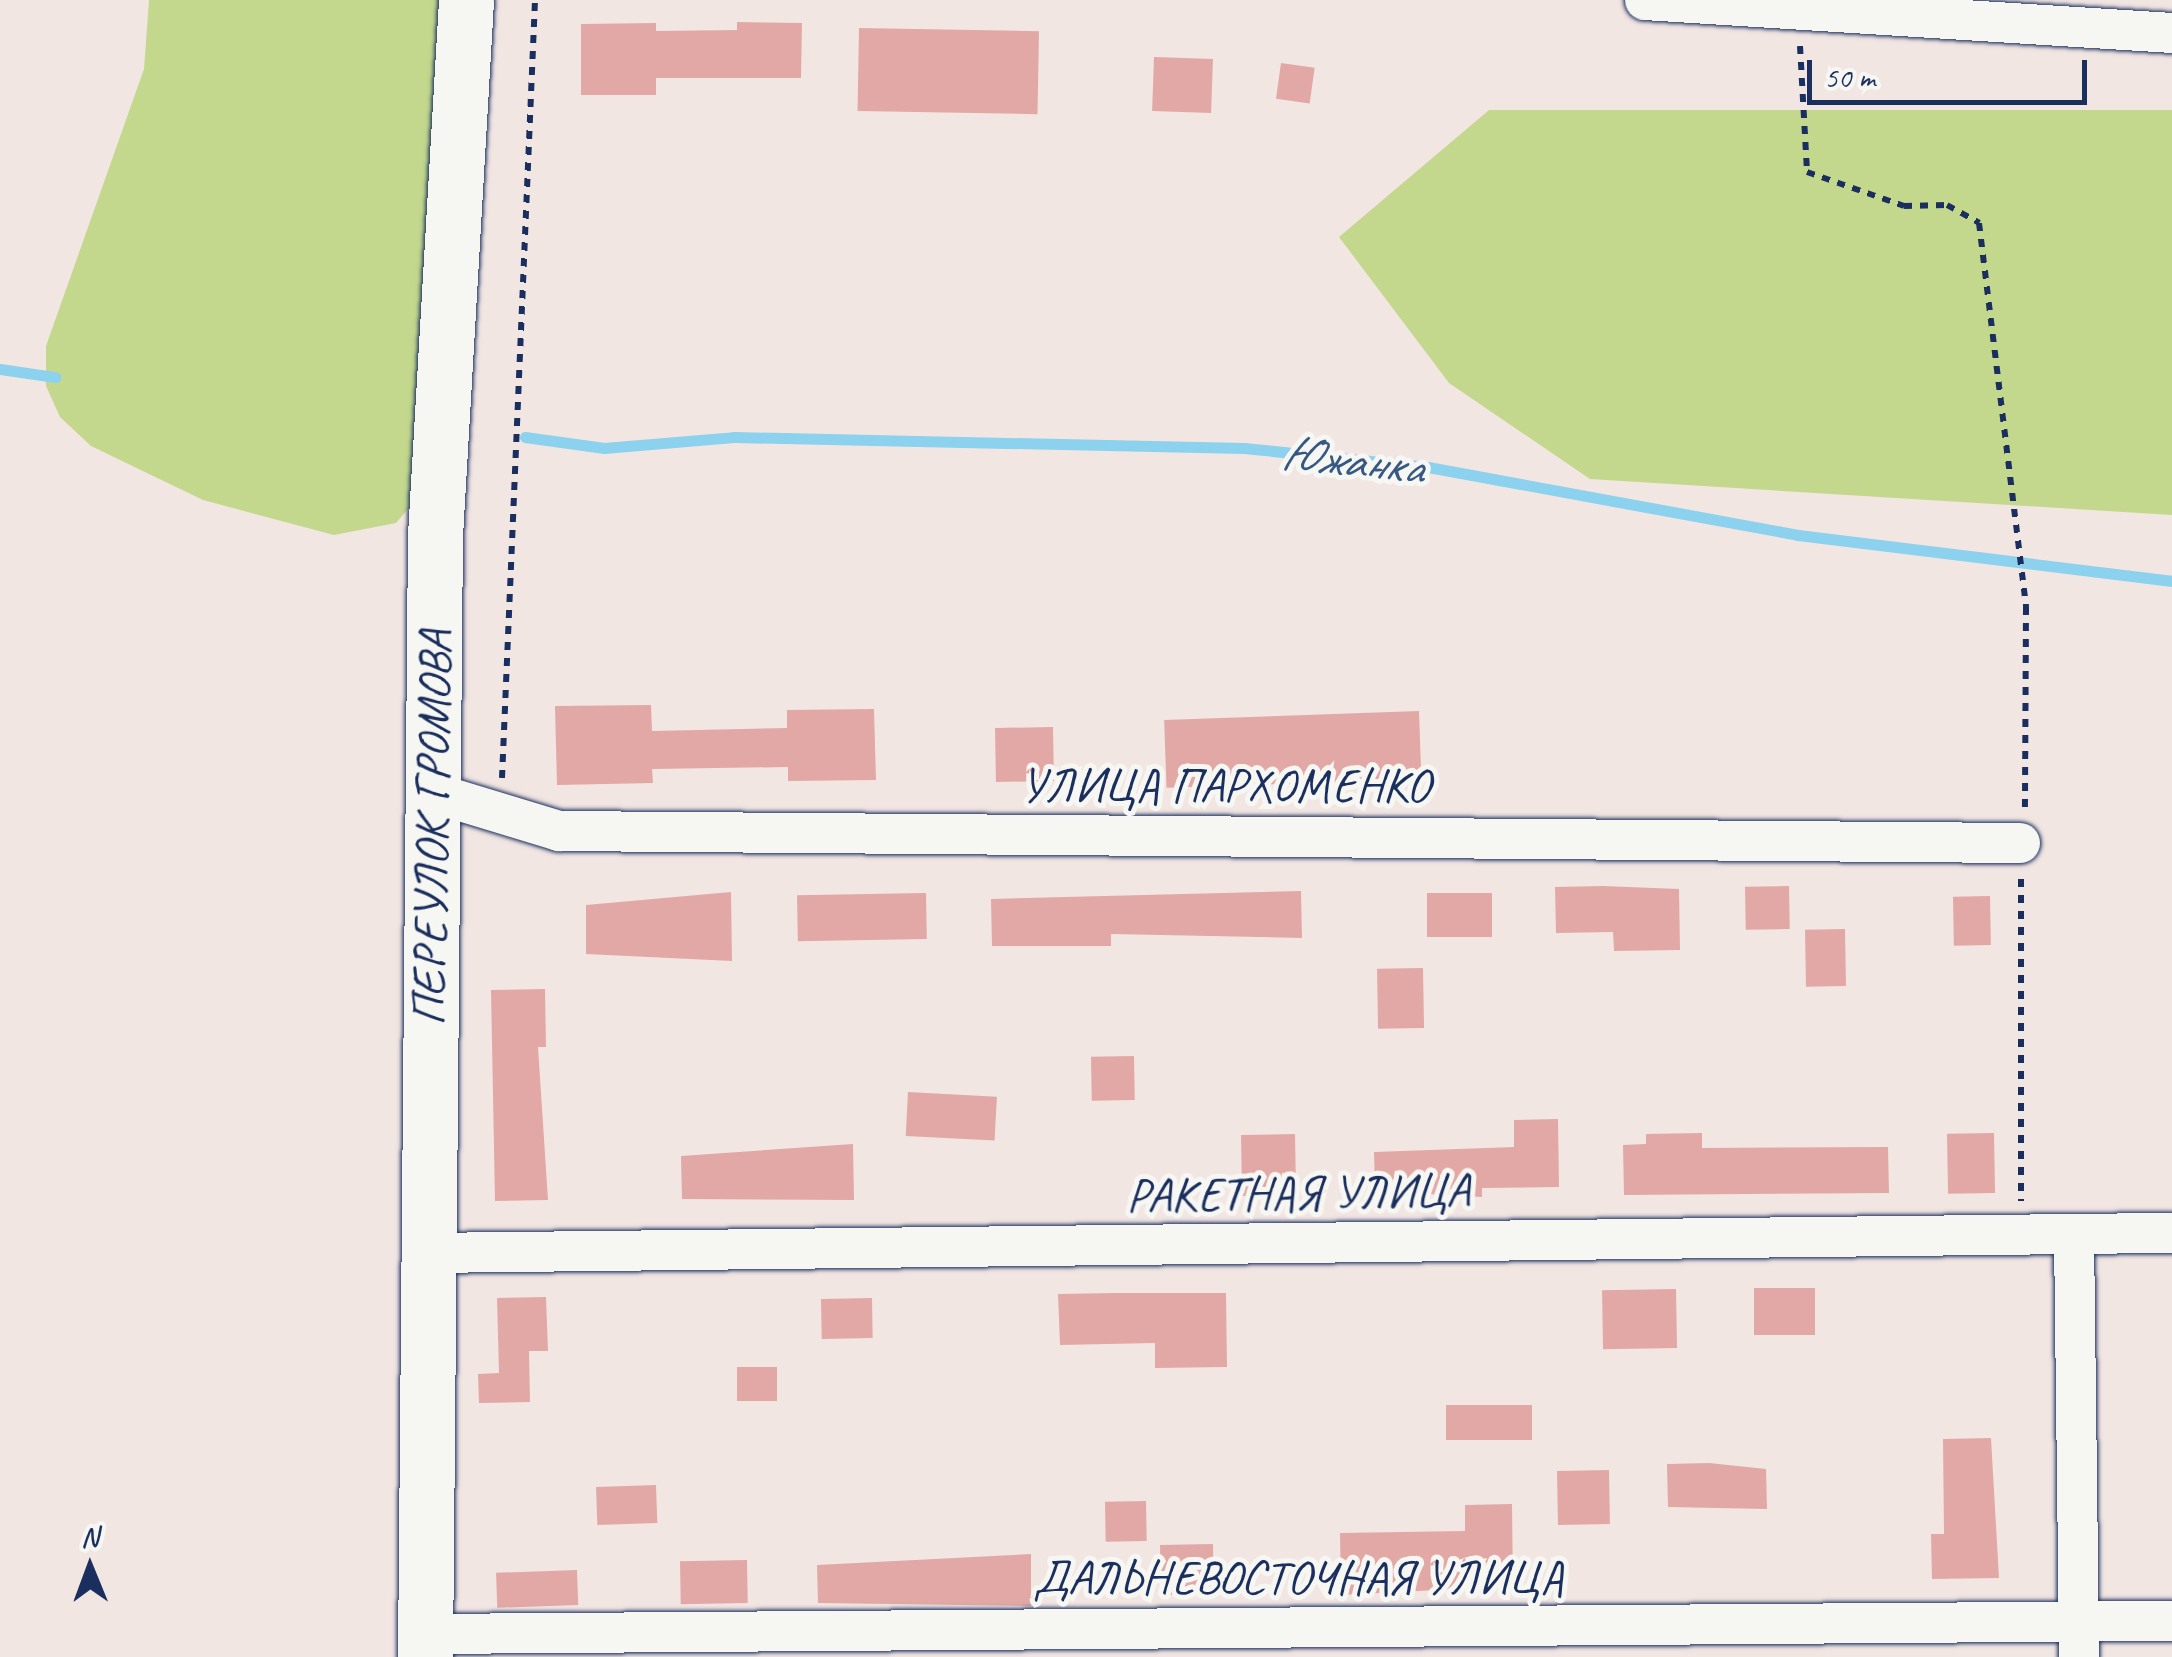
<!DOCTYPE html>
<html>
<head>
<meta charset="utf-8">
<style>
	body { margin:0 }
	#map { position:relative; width:2172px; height:1657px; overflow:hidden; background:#f2e6e3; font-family:Caveat,sans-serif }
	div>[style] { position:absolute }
	.green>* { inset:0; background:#c3d88d }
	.stream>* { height:11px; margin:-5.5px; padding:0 5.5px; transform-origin:5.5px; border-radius:5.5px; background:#8cd1ed }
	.building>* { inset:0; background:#e2a8a5; transform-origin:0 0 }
	.path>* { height:6px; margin-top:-3px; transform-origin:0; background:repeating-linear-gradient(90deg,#1b2f5e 0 8px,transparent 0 16px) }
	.roads { filter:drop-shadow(0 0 2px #1b2f5e) drop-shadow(0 0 2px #1b2f5e) }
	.street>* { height:40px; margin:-20px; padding:0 20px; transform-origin:20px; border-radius:20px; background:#f6f6f2 }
	.secondary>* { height:55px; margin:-27.5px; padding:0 27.5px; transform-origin:27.5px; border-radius:27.5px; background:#f6f6f2 }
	span { translate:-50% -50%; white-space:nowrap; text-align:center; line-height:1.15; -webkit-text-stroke:10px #f6f6f2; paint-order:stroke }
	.street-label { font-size:48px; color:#1b2f5e }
	.water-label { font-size:50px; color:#375882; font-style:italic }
	.north { position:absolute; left:40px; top:1517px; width:100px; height:100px; -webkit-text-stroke:8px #f6f6f2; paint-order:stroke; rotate:359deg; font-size:28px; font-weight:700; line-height:40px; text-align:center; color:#1b2f5e }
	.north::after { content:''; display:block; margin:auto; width:35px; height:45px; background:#1b2f5e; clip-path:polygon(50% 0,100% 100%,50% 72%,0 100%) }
	.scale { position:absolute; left:1807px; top:60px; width:280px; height:45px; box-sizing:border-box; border:5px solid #1b2f5e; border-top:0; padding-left:12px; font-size:30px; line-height:35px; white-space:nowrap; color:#1b2f5e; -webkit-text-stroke:8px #f6f6f2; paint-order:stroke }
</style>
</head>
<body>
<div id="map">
	<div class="green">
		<i style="clip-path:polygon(149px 0,445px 0,418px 497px,396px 523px,334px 535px,203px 500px,91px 446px,60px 417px,46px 386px,46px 346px,144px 69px)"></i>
		<i style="clip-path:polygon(1489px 110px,2172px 110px,2172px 515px,1590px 479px,1449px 383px,1339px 237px)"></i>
	</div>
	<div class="stream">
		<i style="left:0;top:369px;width:56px;rotate:8.3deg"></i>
		<i style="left:525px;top:437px;width:80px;rotate:7.9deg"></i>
		<i style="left:604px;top:448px;width:130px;rotate:-4.8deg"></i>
		<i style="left:734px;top:437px;width:510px;rotate:1.24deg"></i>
		<i style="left:1244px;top:448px;width:185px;rotate:5.9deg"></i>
		<i style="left:1428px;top:467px;width:376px;rotate:10.4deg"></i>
		<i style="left:1798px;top:535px;width:377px;rotate:7deg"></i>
	</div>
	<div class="building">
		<i style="clip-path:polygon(737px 22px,802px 23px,801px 78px,656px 78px,656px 95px,581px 95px,581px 24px,656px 23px,656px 31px,737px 30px)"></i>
		<i style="left:859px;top:28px;width:180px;height:83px;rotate:1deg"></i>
		<i style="left:1154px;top:57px;width:59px;height:54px;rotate:2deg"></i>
		<i style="left:1281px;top:63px;width:34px;height:36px;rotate:8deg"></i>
		<i style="clip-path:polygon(651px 705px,652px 731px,787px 728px,787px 710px,874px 709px,876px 780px,788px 781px,788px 767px,652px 769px,653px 783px,557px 785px,555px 706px)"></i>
		<i style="left:1419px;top:711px;width:68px;height:255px;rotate:88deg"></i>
		<i style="left:1053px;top:727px;width:54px;height:58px;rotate:89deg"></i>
		<i style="clip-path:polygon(1603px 886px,1679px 889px,1680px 950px,1614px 951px,1613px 932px,1556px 933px,1555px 887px)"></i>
		<i style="left:1789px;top:886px;width:43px;height:44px;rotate:89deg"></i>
		<i style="clip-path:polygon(1301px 891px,1302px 938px,1111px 934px,1111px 946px,992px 946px,991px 899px)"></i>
		<i style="clip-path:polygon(731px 892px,732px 961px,586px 954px,586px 905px)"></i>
		<i style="left:926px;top:893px;width:46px;height:129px;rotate:89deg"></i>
		<i style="left:1492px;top:893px;width:44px;height:65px;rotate:90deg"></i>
		<i style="left:1990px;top:896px;width:49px;height:37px;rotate:89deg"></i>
		<i style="left:1845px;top:929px;width:57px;height:40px;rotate:89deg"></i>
		<i style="left:1423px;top:968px;width:60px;height:46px;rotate:89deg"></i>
		<i style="clip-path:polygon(545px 989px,546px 1047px,538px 1047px,548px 1200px,495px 1201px,491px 990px)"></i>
		<i style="left:1134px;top:1056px;width:44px;height:43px;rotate:89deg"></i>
		<i style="left:908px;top:1092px;width:89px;height:44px;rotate:3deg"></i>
		<i style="clip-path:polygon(1558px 1119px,1559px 1187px,1482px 1188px,1482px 1197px,1375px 1191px,1374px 1152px,1514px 1147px,1514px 1120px)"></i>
		<i style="clip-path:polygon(1702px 1133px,1702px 1148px,1888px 1147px,1889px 1193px,1624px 1195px,1623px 1145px,1646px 1144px,1646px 1134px)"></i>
		<i style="left:1994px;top:1133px;width:60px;height:47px;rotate:89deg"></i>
		<i style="left:1295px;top:1134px;width:61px;height:54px;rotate:89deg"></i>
		<i style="clip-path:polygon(853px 1144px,854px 1200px,682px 1199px,681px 1156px)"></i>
		<i style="left:1815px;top:1288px;width:47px;height:61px;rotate:90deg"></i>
		<i style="left:1676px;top:1289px;width:59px;height:74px;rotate:89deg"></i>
		<i style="clip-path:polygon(1114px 1293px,1226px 1293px,1227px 1367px,1155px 1368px,1155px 1343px,1060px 1345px,1058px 1294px)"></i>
		<i style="clip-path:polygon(546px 1297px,548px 1351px,529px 1351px,530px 1402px,479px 1403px,478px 1374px,499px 1373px,497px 1298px)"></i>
		<i style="left:872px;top:1298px;width:40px;height:51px;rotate:89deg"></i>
		<i style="left:777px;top:1367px;width:34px;height:40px;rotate:90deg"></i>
		<i style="left:1446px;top:1405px;width:86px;height:35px"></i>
		<i style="clip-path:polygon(1991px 1438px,1999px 1578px,1932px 1579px,1931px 1534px,1944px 1534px,1943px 1439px)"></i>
		<i style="clip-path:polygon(1709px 1463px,1766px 1469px,1767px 1509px,1668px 1507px,1667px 1464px)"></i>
		<i style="left:1609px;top:1470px;width:54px;height:52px;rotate:89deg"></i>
		<i style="left:656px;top:1485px;width:38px;height:60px;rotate:88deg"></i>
		<i style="left:1146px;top:1501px;width:40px;height:41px;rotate:89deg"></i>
		<i style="clip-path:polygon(1512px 1504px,1513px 1586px,1341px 1595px,1340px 1533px,1465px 1531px,1465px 1505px)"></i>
		<i style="left:1213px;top:1544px;width:50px;height:53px;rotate:89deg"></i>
		<i style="clip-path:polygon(1031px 1554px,1031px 1606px,818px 1603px,817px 1565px)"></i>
		<i style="left:747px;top:1560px;width:43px;height:67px;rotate:89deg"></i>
		<i style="left:577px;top:1570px;width:35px;height:81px;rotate:88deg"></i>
	</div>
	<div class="path">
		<i style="left:1800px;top:46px;width:126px;rotate:86.8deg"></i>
		<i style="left:1807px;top:172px;width:103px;rotate:19.3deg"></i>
		<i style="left:1904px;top:206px;width:43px;rotate:-1.3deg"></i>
		<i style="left:1947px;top:205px;width:37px;rotate:29deg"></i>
		<i style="left:1979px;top:223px;width:387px;rotate:83deg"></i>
		<i style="left:2026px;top:607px;width:200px;rotate:90.3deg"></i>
		<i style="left:502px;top:778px;width:779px;rotate:-87.57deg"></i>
		<i style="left:2021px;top:879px;width:322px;rotate:90deg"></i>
	</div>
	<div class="roads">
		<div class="street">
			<i style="left:1645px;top:0;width:528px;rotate:3.58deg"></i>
			<i style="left:434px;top:793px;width:131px;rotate:16.9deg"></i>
			<i style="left:559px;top:831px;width:1461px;rotate:0.47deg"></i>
			<i style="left:2074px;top:1234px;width:423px;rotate:89.3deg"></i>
			<i style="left:425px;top:1253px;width:1747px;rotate:-0.66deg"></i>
			<i style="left:425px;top:1634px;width:1747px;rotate:-0.43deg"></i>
		</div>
		<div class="secondary">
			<i style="left:425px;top:1657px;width:1122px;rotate:-89.49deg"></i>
			<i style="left:435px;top:535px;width:536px;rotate:-86.68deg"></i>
		</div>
	</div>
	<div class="street-label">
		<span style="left:1225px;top:786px">УЛИЦА ПАРХОМЕНКО</span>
		<span style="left:432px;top:828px;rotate:-89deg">ПЕРЕУЛОК ГРОМОВА</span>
		<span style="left:1298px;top:1193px;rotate:-1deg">РАКЕТНАЯ УЛИЦА</span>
		<span style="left:1298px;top:1578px">ДАЛЬНЕВОСТОЧНАЯ УЛИЦА</span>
	</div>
	<div class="water-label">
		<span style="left:1352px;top:460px;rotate:6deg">Южанка</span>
	</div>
	<div class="north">N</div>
	<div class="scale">50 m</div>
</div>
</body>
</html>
